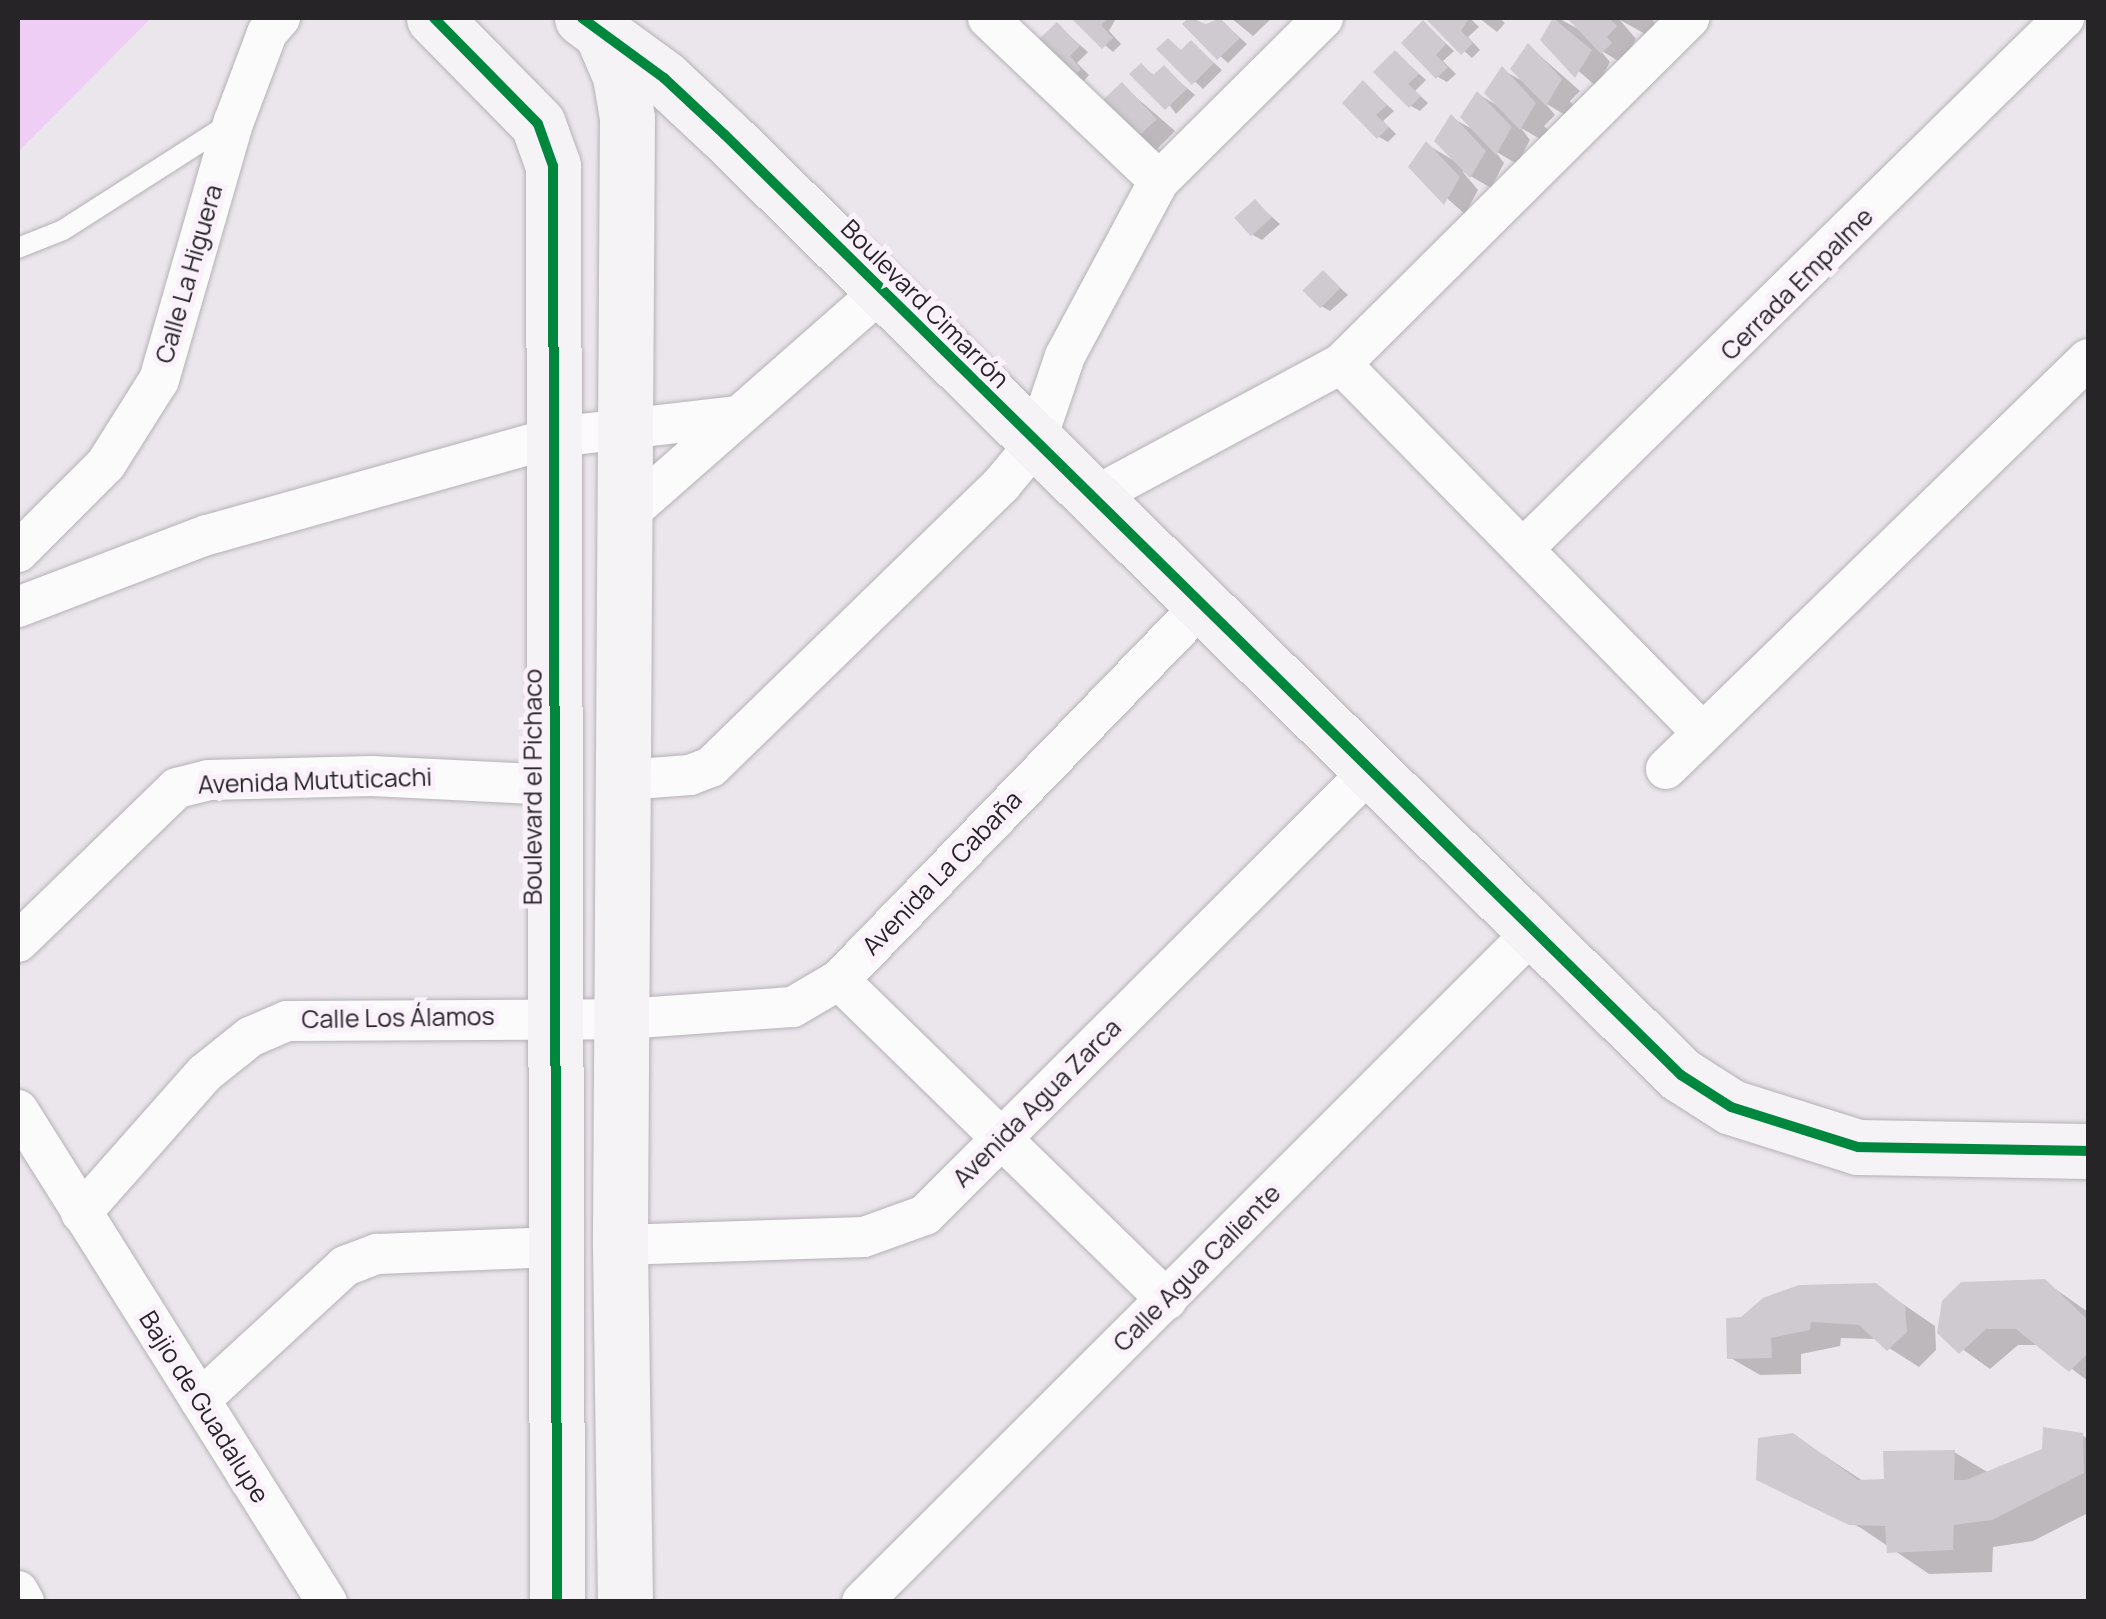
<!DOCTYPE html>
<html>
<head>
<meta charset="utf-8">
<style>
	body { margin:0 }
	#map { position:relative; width:2106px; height:1619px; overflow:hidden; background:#ebe6ec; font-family:Manrope,sans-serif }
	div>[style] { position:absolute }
	.green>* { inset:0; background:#eecef5 }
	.shadow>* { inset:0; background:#0003 }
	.building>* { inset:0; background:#cecacf; transform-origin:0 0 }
	.roads { filter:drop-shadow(0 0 2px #b5b1b6) drop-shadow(0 0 2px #b5b1b6) }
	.lane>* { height:20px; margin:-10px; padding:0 10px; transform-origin:10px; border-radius:10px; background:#fcfbfc }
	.street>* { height:40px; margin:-20px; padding:0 20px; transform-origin:20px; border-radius:20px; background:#fcfbfc }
	.secondary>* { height:55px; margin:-27.5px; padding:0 27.5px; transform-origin:27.5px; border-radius:27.5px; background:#f5f3f6 }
	.cycleway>* { height:10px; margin:-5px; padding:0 5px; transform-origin:5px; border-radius:5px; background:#00873e }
	span { translate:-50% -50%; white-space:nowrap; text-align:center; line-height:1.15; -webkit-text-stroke:10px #faf1fb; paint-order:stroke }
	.street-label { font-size:25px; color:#272428 }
	.frame { position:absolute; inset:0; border:20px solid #272428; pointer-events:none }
</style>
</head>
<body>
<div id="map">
	<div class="green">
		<i style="clip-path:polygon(18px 18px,151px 18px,18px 152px)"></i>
	</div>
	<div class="shadow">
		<i style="clip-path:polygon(1074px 18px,1116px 18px,1109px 31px,1121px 44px,1113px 52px)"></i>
		<i style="clip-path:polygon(1192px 18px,1208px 26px,1218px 18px,1247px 44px,1228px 63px,1185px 24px)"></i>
		<i style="clip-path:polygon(1231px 18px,1272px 18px,1253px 36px)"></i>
		<i style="clip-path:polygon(1470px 18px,1479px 27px,1468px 37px,1480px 50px,1472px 58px,1429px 19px)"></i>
		<i style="clip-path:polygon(1479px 18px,1499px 18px,1505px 23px,1497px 32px)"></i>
		<i style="clip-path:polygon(1558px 18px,1580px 30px,1570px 18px,1653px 18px,1655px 28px,1647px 35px,1620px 20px,1636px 39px,1622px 63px,1600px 50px,1610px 62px,1597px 87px,1543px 40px)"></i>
		<i style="clip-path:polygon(1424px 23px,1454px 51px,1443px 61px,1456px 74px,1447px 82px,1438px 77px)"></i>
		<i style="clip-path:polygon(1057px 25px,1088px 52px,1077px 63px,1089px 75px,1081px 84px,1072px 78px)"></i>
		<i style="clip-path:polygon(1168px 41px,1183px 52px,1192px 43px,1222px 70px,1203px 89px,1160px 49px)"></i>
		<i style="clip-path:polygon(1529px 46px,1580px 91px,1570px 101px,1575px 108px,1567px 116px,1545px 103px,1555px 115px,1544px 126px,1550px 132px,1542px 140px,1521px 128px,1530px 140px,1517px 164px,1495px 151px,1504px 163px,1491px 188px,1462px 171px,1478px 190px,1465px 214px,1411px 167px,1426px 144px,1453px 160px,1452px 118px,1474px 130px,1478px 94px,1498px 106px,1503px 70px,1524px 82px)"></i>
		<i style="clip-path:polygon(1396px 53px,1426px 80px,1415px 91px,1428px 103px,1420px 111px,1411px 106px)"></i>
		<i style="clip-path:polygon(1141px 66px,1155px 76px,1164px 68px,1195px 95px,1176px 114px)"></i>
		<i style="clip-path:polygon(1364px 84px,1394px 111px,1383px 121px,1396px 134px,1388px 142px,1379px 137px)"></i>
		<i style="clip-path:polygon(1122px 85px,1175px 131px,1156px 150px,1136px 138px)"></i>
		<i style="clip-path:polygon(1255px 202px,1280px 224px,1262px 240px,1253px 235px)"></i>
		<i style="clip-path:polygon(1324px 273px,1348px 295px,1330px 311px,1321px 306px)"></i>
		<i style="clip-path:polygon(2044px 1281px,2088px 1312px,2088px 1381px,2040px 1345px,2018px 1345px,1990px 1369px,1940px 1333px,1948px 1295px,1962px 1284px)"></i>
		<i style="clip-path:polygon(1875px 1285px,1935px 1326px,1936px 1350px,1919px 1367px,1875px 1339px,1841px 1338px,1840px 1346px,1801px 1354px,1801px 1374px,1760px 1375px,1729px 1357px)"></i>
		<i style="clip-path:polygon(1793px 1435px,1866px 1483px,1886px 1482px,1954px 1452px,1989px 1473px,2082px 1435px,2088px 1439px,2088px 1513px,2033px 1541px,1993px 1547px,1992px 1572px,1929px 1574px,1861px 1528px,1759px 1478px)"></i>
	</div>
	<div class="building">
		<i style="clip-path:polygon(1071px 18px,1109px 18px,1101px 25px,1113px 38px,1102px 49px)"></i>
		<i style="clip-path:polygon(1188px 18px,1206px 24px,1220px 18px,1240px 38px,1217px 60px,1182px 24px)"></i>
		<i style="clip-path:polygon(1425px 18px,1469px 18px,1461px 31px,1473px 43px,1461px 55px)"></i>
		<i style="clip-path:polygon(1553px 18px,1592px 50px,1575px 78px,1540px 40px)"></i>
		<i style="clip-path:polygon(1567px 18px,1609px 18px,1617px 26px,1607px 37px,1612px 43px,1601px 54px)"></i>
		<i style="clip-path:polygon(1423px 20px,1446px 44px,1436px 55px,1448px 67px,1436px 79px,1401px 43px)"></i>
		<i style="clip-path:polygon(1057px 22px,1080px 46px,1070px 56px,1081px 69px,1070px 80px,1034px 44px)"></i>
		<i style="clip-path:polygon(1168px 38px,1181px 50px,1191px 40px,1214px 63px,1192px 85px,1156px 49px)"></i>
		<i style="clip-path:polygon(1528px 43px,1562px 79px,1546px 106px,1510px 69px)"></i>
		<i style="clip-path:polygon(1395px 50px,1419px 74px,1408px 84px,1421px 96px,1409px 108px,1373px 72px)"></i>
		<i style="clip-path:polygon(1141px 63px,1153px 75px,1164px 65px,1187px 89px,1165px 110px,1129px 74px)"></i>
		<i style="clip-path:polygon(1502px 66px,1536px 103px,1520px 130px,1484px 93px)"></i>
		<i style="clip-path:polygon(1363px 80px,1387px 105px,1376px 115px,1389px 127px,1377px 139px,1342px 103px)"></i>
		<i style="left:1122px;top:82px;width:51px;height:31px;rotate:47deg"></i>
		<i style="clip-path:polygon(1477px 91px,1512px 127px,1496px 155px,1460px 117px)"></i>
		<i style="clip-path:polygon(1451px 114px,1486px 151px,1470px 178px,1434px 141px)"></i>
		<i style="clip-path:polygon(1426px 141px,1460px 177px,1444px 205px,1408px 167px)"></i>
		<i style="left:1255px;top:199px;width:25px;height:28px;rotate:48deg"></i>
		<i style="left:1323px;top:270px;width:25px;height:29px;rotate:45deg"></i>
		<i style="clip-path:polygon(2045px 1279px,2088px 1320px,2088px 1353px,2069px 1372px,2016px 1329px,1986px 1329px,1959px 1354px,1937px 1333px,1942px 1301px,1961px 1282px)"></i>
		<i style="clip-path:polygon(1876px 1283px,1905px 1306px,1907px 1332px,1887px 1351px,1859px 1325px,1811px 1322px,1810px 1330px,1771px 1338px,1772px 1358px,1727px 1359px,1726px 1318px,1741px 1317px,1763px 1298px,1799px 1285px)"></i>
		<i style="clip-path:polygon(2043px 1427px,2083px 1433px,2084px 1473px,1992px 1520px,1954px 1525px,1953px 1550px,1887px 1553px,1885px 1526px,1849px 1525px,1756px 1480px,1758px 1438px,1793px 1433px,1858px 1480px,1884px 1479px,1883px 1451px,1955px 1450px,1954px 1480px,1966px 1480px,2042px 1449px)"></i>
	</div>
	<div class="roads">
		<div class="lane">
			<i style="left:18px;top:248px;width:48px;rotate:-21.8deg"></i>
			<i style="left:63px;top:230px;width:201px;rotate:-32.6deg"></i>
		</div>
		<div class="street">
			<i style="left:988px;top:18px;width:236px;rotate:43.6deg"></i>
			<i style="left:1341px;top:364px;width:507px;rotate:45.56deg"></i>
			<i style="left:1696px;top:726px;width:12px;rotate:9deg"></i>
			<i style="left:1090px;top:499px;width:285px;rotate:-28.3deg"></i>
			<i style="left:1341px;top:364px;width:491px;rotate:-44.8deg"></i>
			<i style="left:623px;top:518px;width:347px;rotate:-41.3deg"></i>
			<i style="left:1526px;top:546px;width:754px;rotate:-44.46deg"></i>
			<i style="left:18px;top:552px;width:124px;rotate:-45deg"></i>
			<i style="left:106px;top:464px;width:99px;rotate:-57.8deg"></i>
			<i style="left:159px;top:380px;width:270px;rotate:-73.9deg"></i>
			<i style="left:234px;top:121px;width:94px;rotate:-69.4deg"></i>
			<i style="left:267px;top:33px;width:20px;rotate:-49deg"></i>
			<i style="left:18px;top:607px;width:202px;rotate:-20.9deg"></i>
			<i style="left:207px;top:535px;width:362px;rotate:-15.7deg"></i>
			<i style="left:555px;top:437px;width:182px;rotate:-6.6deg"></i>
			<i style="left:1666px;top:769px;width:588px;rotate:-44.17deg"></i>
			<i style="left:624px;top:780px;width:66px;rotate:-4.3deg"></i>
			<i style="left:690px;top:775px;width:22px;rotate:-21deg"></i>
			<i style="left:711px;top:767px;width:405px;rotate:-44.2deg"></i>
			<i style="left:1001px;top:485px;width:53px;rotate:-50.3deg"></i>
			<i style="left:1035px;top:444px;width:93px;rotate:-71.2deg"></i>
			<i style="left:1065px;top:356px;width:199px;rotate:-61.8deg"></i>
			<i style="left:1159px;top:181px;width:231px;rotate:-44.8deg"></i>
			<i style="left:18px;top:942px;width:221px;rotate:-44.1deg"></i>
			<i style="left:177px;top:788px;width:32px;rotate:-14deg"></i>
			<i style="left:208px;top:780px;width:164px;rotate:-1.4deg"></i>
			<i style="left:372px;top:776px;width:183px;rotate:2.8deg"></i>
			<i style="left:839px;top:980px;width:458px;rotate:44.3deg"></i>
			<i style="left:18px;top:1110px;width:581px;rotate:57.87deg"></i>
			<i style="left:81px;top:1213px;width:187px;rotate:-48.5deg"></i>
			<i style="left:205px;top:1073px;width:58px;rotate:-38.7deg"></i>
			<i style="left:250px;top:1037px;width:40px;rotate:-23.4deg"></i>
			<i style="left:287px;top:1021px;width:337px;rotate:-0.3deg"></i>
			<i style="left:624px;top:1019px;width:169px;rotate:-4.1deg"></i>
			<i style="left:793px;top:1007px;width:53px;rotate:-30.4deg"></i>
			<i style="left:839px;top:980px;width:520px;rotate:-45.93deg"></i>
			<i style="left:620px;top:1245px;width:244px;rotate:-1.9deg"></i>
			<i style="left:864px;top:1237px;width:65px;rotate:-19.8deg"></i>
			<i style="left:925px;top:1215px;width:626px;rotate:-44.94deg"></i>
			<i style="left:200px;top:1400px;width:197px;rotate:-42.7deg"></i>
			<i style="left:345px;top:1266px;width:34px;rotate:-21deg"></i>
			<i style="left:377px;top:1254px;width:180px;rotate:-2.2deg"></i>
			<i style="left:18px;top:1591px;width:13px;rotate:61deg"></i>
			<i style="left:862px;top:1602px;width:945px;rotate:-44.96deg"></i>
		</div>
		<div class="secondary">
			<i style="left:434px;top:18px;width:148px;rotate:45.5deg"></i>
			<i style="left:538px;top:124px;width:45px;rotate:70.3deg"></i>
			<i style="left:553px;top:166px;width:1436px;rotate:89.84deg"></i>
			<i style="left:582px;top:18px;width:102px;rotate:36.2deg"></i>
			<i style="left:664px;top:78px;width:83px;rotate:43.1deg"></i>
			<i style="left:725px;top:135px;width:1341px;rotate:44.52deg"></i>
			<i style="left:1681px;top:1075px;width:59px;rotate:32.6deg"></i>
			<i style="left:1731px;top:1107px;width:133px;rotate:17.5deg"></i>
			<i style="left:1858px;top:1147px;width:230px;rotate:1deg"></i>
			<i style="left:602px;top:34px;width:46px;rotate:66.8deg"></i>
			<i style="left:620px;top:76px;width:43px;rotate:80.5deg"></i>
			<i style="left:627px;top:118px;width:1127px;rotate:90.36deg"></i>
			<i style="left:620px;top:1245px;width:357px;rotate:89.2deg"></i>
		</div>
	</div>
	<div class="cycleway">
		<i style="left:434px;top:18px;width:148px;rotate:45.5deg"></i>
		<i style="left:538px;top:124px;width:45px;rotate:70.3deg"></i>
		<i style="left:553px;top:166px;width:1436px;rotate:89.84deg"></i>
		<i style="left:582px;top:18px;width:102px;rotate:36.2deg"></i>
		<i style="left:664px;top:78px;width:83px;rotate:43.1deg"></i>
		<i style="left:725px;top:135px;width:1341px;rotate:44.52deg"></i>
		<i style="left:1681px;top:1075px;width:59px;rotate:32.6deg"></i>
		<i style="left:1731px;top:1107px;width:133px;rotate:17.5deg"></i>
		<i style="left:1858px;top:1147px;width:230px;rotate:1deg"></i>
	</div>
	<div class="street-label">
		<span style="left:189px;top:274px;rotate:-74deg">Calle La Higuera</span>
		<span style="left:1797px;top:284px;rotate:-45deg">Cerrada Empalme</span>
		<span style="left:925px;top:304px;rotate:45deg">Boulevard Cimarrón</span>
		<span style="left:315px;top:781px;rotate:-2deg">Avenida Mututicachi</span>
		<span style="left:533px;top:787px;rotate:-90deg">Boulevard el Pichaco</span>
		<span style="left:942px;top:873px;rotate:-46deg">Avenida La Cabaña</span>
		<span style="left:398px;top:1018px;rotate:-1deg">Calle Los Álamos</span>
		<span style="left:1037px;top:1103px;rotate:-45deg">Avenida Agua Zarca</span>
		<span style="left:1197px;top:1268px;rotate:-45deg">Calle Agua Caliente</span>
		<span style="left:204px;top:1407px;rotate:58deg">Bajio de Guadalupe</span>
	</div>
	<div class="frame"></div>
</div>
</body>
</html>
